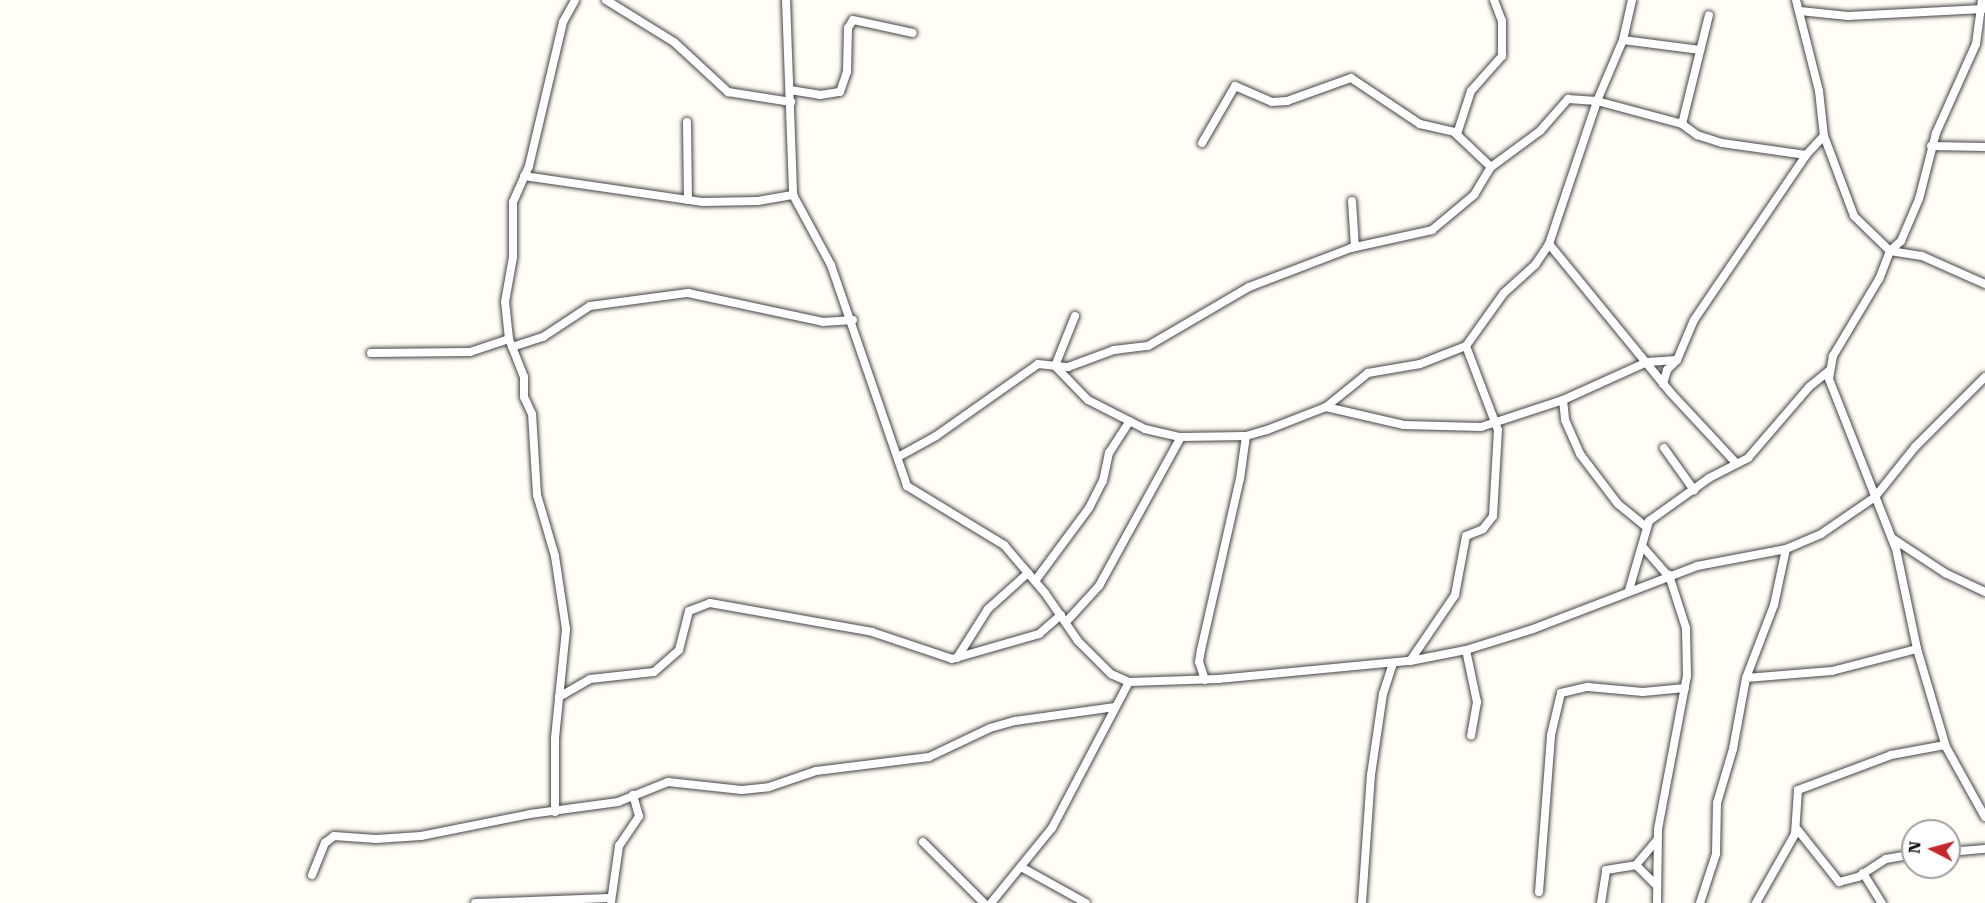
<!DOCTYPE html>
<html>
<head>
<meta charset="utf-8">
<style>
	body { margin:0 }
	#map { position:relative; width:1985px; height:903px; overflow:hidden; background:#fffdf5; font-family:"Roboto Serif",serif }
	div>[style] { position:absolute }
	.roads { filter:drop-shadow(0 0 2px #444) drop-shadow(0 0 2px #444) }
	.street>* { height:8px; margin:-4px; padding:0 4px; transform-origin:4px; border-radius:4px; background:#fff }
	span { translate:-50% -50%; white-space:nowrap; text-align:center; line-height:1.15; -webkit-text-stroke:6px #fff; paint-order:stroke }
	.north { position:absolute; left:1901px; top:819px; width:60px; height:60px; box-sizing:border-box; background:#fff; border:2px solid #a0a0a0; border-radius:50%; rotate:276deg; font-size:16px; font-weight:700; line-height:24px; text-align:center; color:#111 }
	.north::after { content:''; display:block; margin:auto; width:21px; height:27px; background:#c4262e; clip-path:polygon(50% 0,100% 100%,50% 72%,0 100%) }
</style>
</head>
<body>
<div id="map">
	<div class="roads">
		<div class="street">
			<i style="left:606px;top:0;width:80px;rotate:31.7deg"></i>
			<i style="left:674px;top:42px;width:74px;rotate:42.8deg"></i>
			<i style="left:728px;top:92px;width:64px;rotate:9deg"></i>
			<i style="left:786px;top:0;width:195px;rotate:87.9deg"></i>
			<i style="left:793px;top:195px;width:80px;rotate:61.5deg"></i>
			<i style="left:831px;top:265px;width:234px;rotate:71deg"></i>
			<i style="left:907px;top:486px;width:114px;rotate:31.3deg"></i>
			<i style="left:1004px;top:545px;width:63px;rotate:49.5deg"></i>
			<i style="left:1045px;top:593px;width:58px;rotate:55.5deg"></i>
			<i style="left:1078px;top:641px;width:47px;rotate:45deg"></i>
			<i style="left:1111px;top:674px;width:20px;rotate:24deg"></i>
			<i style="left:1129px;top:682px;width:89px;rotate:-1.9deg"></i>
			<i style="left:1218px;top:679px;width:193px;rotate:-5.4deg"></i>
			<i style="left:1410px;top:661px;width:57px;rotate:-11.1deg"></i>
			<i style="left:1466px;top:650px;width:70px;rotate:-17.4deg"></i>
			<i style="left:1533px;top:629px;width:176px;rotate:-21deg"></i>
			<i style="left:1697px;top:566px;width:91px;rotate:-10.8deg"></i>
			<i style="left:1786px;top:549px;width:38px;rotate:-23deg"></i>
			<i style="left:1821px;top:534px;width:65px;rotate:-34.4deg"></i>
			<i style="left:1875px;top:497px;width:64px;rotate:-51.3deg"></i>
			<i style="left:1915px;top:447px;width:99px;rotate:-45deg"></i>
			<i style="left:1796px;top:0;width:94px;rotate:75.8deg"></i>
			<i style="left:1819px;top:91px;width:45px;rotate:83.7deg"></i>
			<i style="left:1824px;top:136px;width:85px;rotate:69.4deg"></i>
			<i style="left:1854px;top:216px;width:50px;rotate:44.2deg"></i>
			<i style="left:1890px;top:251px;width:32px;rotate:9deg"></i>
			<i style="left:1922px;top:256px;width:69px;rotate:24deg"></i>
			<i style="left:1982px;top:0;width:44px;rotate:97.8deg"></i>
			<i style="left:1976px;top:44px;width:98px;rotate:114.2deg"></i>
			<i style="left:1936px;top:133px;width:68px;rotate:104.4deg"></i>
			<i style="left:1919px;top:199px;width:46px;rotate:113.2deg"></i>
			<i style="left:1901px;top:241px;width:15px;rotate:138deg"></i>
			<i style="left:1890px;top:251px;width:30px;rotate:111deg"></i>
			<i style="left:1879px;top:279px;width:90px;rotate:120.9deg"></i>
			<i style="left:1833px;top:356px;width:23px;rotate:100deg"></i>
			<i style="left:1829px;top:379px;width:183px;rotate:68.5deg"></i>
			<i style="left:1896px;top:549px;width:102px;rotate:78.1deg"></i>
			<i style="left:1917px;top:649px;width:102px;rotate:73.5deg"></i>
			<i style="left:1946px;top:747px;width:80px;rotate:60.9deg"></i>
			<i style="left:1800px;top:11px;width:48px;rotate:5.9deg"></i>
			<i style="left:1848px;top:16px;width:135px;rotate:-3deg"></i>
			<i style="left:1623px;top:40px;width:78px;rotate:7.4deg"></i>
			<i style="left:790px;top:90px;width:30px;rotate:9deg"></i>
			<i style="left:820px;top:95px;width:20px;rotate:-9deg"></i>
			<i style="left:840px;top:92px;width:21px;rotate:-71deg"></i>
			<i style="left:847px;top:72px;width:44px;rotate:-88.7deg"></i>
			<i style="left:848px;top:28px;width:9px;rotate:-58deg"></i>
			<i style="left:853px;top:20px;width:61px;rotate:12.2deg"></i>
			<i style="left:687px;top:122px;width:78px;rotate:89.3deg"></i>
			<i style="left:1682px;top:124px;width:112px;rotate:-76.1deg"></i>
			<i style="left:1457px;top:134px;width:45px;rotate:-72deg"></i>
			<i style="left:1471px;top:91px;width:47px;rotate:-48.5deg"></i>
			<i style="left:1502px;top:56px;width:35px;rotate:-90deg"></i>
			<i style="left:1502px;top:21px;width:22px;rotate:-111deg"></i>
			<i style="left:1202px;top:143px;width:66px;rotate:-59.9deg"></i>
			<i style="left:1235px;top:86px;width:40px;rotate:23.4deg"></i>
			<i style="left:1272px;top:102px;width:15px;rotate:-4deg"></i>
			<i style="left:1287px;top:101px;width:68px;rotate:-19.8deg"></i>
			<i style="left:1351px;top:78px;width:83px;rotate:33.7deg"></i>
			<i style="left:1420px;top:124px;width:35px;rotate:13deg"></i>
			<i style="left:1454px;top:132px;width:51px;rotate:43.4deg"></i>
			<i style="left:1931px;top:146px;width:54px;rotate:1.1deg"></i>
			<i style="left:524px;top:176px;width:181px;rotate:8.3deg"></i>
			<i style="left:703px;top:202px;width:55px;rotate:-1deg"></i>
			<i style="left:758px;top:201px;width:36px;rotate:-10deg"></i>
			<i style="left:1352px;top:201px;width:46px;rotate:86.3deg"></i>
			<i style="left:1549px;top:244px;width:191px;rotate:50.7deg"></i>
			<i style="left:1670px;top:392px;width:97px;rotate:47.1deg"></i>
			<i style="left:1075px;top:316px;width:54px;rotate:111.8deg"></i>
			<i style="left:1055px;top:366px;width:47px;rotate:45.9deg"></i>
			<i style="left:1088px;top:400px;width:64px;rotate:27deg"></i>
			<i style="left:1145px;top:429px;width:37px;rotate:13deg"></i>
			<i style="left:1181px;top:437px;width:65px;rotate:-0.9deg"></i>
			<i style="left:1246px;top:436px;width:22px;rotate:-16deg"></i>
			<i style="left:1267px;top:430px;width:63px;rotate:-21.3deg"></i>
			<i style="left:1326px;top:407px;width:54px;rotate:-39deg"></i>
			<i style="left:1368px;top:373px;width:53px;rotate:-9.8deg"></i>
			<i style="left:1420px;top:364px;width:49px;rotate:-21.4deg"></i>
			<i style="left:1466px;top:346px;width:65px;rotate:-54.4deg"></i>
			<i style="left:1504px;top:293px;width:42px;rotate:-42.1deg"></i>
			<i style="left:1535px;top:265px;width:25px;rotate:-56deg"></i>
			<i style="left:1549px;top:244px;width:151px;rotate:-71.4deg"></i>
			<i style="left:1597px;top:101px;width:66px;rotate:-66.9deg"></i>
			<i style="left:1623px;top:40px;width:41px;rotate:-77.3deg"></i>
			<i style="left:512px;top:347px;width:33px;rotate:-18deg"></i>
			<i style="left:543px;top:337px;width:56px;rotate:-33.4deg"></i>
			<i style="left:590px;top:306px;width:99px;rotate:-7.6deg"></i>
			<i style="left:688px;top:293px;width:138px;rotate:12.1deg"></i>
			<i style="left:823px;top:322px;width:30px;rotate:-4deg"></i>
			<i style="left:371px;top:353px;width:99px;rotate:-0.6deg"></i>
			<i style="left:470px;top:352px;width:41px;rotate:-18.4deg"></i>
			<i style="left:1663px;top:384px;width:15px;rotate:-74deg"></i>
			<i style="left:1667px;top:370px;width:14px;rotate:-45deg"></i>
			<i style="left:1563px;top:400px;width:20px;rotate:84deg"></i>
			<i style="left:1565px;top:420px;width:37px;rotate:66deg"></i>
			<i style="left:1580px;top:454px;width:63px;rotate:52.8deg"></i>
			<i style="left:1618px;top:504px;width:35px;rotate:39deg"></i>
			<i style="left:1326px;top:407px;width:80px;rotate:13deg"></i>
			<i style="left:1404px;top:425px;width:77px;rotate:1.5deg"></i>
			<i style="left:1481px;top:427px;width:86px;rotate:-18.2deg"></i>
			<i style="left:1563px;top:400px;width:92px;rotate:-24.3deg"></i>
			<i style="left:1647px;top:362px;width:30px;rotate:-4deg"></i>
			<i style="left:1677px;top:360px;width:43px;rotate:-67deg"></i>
			<i style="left:1694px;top:320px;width:199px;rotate:-55.8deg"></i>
			<i style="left:1806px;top:155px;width:26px;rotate:-47deg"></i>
			<i style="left:1664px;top:448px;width:52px;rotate:54.5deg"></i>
			<i style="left:898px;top:457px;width:43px;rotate:-28.9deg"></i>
			<i style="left:936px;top:436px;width:125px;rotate:-35.2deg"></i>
			<i style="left:1038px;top:364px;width:30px;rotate:6deg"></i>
			<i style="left:1068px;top:367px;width:49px;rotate:-20.3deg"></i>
			<i style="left:1114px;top:350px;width:34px;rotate:-7deg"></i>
			<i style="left:1148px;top:346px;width:117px;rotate:-30.3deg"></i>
			<i style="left:1249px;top:287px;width:109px;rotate:-20.9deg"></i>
			<i style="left:1351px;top:248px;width:83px;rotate:-12.5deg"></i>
			<i style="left:1432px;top:230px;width:55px;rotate:-39.8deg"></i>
			<i style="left:1474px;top:195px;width:33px;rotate:-59deg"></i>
			<i style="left:1491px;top:167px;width:61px;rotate:-36.3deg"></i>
			<i style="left:1540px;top:131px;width:43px;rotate:-48.8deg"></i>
			<i style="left:1568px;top:99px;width:29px;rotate:4deg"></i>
			<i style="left:1597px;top:101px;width:88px;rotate:15.1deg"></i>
			<i style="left:1682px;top:124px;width:19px;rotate:36deg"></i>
			<i style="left:1697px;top:135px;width:26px;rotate:18deg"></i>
			<i style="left:1722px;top:143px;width:85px;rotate:8.1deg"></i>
			<i style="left:1892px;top:538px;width:64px;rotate:33.4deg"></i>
			<i style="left:1945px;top:573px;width:44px;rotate:25.4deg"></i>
			<i style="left:1643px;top:547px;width:38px;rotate:49deg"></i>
			<i style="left:1035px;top:581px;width:91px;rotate:-53.5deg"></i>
			<i style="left:1089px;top:508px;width:30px;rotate:-63deg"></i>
			<i style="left:1103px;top:481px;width:29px;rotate:-78deg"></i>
			<i style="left:1109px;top:453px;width:38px;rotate:-57deg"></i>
			<i style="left:1629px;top:590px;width:72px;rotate:-73.8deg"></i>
			<i style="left:1649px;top:521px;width:74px;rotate:-35.6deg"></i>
			<i style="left:1709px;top:478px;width:44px;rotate:-27.1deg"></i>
			<i style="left:1748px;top:458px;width:94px;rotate:-49.3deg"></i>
			<i style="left:1809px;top:387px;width:26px;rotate:-39deg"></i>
			<i style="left:1066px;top:622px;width:49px;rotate:-47.5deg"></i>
			<i style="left:1099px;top:586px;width:170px;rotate:-61.2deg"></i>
			<i style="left:1466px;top:650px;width:53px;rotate:78.1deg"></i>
			<i style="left:1477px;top:702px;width:34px;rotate:100deg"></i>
			<i style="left:957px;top:658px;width:58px;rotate:-57.7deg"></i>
			<i style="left:988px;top:609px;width:54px;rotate:-42deg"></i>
			<i style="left:1410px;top:661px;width:80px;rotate:-55.7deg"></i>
			<i style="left:1455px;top:595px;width:60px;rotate:-79.4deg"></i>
			<i style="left:1466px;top:536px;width:18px;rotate:-22deg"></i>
			<i style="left:1483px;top:529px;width:16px;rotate:-52deg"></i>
			<i style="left:1493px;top:516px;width:86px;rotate:-86.7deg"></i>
			<i style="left:1498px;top:430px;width:90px;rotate:-110.9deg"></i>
			<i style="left:1746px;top:678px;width:86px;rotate:-4.7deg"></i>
			<i style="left:1832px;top:671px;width:88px;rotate:-14.5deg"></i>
			<i style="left:1205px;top:680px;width:19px;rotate:-108deg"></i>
			<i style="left:1199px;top:662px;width:12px;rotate:-81deg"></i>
			<i style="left:1201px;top:650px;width:175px;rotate:-77.2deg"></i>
			<i style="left:1240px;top:479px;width:43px;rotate:-82.1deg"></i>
			<i style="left:559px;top:697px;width:36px;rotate:-30deg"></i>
			<i style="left:590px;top:679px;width:64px;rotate:-6.2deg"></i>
			<i style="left:654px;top:672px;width:33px;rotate:-41deg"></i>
			<i style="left:679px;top:650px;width:40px;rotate:-75.6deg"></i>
			<i style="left:689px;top:611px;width:22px;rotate:-21deg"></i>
			<i style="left:710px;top:603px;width:165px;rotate:10.1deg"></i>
			<i style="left:872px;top:632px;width:84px;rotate:18.6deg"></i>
			<i style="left:952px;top:659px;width:91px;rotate:-16deg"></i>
			<i style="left:1039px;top:634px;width:29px;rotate:-41deg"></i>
			<i style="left:555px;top:812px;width:74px;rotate:-90deg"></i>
			<i style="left:555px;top:738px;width:110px;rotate:-84.2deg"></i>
			<i style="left:566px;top:629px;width:74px;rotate:-98.6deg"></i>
			<i style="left:555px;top:556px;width:64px;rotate:-106.4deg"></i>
			<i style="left:537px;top:495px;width:81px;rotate:-93.5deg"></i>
			<i style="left:532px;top:414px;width:19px;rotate:-115deg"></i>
			<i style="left:524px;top:397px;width:20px;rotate:-90deg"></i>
			<i style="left:524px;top:377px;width:41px;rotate:-111.5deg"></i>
			<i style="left:509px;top:339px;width:37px;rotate:-96deg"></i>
			<i style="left:505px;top:302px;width:46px;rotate:-79.9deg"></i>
			<i style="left:513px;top:257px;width:55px;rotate:-90deg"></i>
			<i style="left:513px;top:202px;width:39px;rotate:-66deg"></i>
			<i style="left:529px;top:166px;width:148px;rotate:-76.7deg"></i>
			<i style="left:563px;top:22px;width:25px;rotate:-61deg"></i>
			<i style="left:1797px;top:829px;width:68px;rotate:51.6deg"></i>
			<i style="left:1839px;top:882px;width:20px;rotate:-15deg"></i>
			<i style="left:1858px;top:877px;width:33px;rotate:-33deg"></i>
			<i style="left:1886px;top:859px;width:27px;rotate:-10deg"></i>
			<i style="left:923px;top:842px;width:86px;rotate:45deg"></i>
			<i style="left:1949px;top:852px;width:36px;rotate:-5deg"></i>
			<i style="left:1636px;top:865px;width:27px;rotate:45deg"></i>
			<i style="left:1021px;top:867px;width:74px;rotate:29deg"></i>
			<i style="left:1863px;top:873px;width:36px;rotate:58deg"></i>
			<i style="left:312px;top:875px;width:35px;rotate:-68deg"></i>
			<i style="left:325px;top:843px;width:11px;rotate:-38deg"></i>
			<i style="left:334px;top:836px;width:42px;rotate:4.1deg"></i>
			<i style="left:376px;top:839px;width:45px;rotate:-3.8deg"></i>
			<i style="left:421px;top:836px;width:111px;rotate:-11.4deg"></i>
			<i style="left:530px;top:814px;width:89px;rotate:-7.8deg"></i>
			<i style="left:618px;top:802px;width:54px;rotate:-21.8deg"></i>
			<i style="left:668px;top:782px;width:74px;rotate:6.2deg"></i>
			<i style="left:742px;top:790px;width:27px;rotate:-6deg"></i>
			<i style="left:769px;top:787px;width:50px;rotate:-18.8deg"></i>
			<i style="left:816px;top:771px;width:114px;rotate:-7.1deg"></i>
			<i style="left:929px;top:757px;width:68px;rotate:-25.4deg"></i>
			<i style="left:990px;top:728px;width:26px;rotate:-16deg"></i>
			<i style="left:1015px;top:721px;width:101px;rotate:-8deg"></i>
			<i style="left:1539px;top:892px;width:157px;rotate:-85.6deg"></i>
			<i style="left:1551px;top:735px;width:43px;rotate:-76.6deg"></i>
			<i style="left:1561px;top:693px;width:28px;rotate:-13deg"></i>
			<i style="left:1588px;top:687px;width:55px;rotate:5.2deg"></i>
			<i style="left:1643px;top:692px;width:42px;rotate:-5.4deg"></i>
			<i style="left:611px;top:902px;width:57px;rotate:-81.9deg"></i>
			<i style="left:619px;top:846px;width:36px;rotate:-56deg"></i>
			<i style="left:639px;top:816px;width:22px;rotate:-106deg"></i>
			<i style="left:475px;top:903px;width:136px;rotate:-2.1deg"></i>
			<i style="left:991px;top:903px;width:97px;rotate:-50.9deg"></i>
			<i style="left:1052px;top:828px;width:165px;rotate:-62.2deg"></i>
			<i style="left:1362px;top:903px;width:128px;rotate:-86deg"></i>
			<i style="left:1371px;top:775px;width:82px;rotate:-81.6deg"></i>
			<i style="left:1383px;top:694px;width:32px;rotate:-72deg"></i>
			<i style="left:1601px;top:903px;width:33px;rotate:-81deg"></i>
			<i style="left:1606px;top:870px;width:30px;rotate:-9deg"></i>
			<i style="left:1636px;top:865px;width:33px;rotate:-50deg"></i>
			<i style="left:1657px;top:903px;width:74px;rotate:-89.2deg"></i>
			<i style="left:1658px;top:829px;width:156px;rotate:-79.3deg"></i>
			<i style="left:1687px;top:676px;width:48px;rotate:-91.2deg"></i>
			<i style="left:1686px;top:628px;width:56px;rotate:-107.8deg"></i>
			<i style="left:1700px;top:903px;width:52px;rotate:-71.9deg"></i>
			<i style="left:1716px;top:854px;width:51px;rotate:-88.9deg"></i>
			<i style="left:1717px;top:803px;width:56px;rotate:-73.5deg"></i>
			<i style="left:1733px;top:749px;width:72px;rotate:-79.6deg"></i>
			<i style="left:1746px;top:678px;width:78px;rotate:-69deg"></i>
			<i style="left:1774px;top:605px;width:57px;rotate:-77.9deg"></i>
			<i style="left:1756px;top:903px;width:79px;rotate:-60.5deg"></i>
			<i style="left:1795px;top:834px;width:44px;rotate:-86.1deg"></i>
			<i style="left:1798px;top:790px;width:99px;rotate:-20.6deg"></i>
			<i style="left:1891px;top:755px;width:55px;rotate:-10.5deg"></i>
		</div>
	</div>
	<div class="north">N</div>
</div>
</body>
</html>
